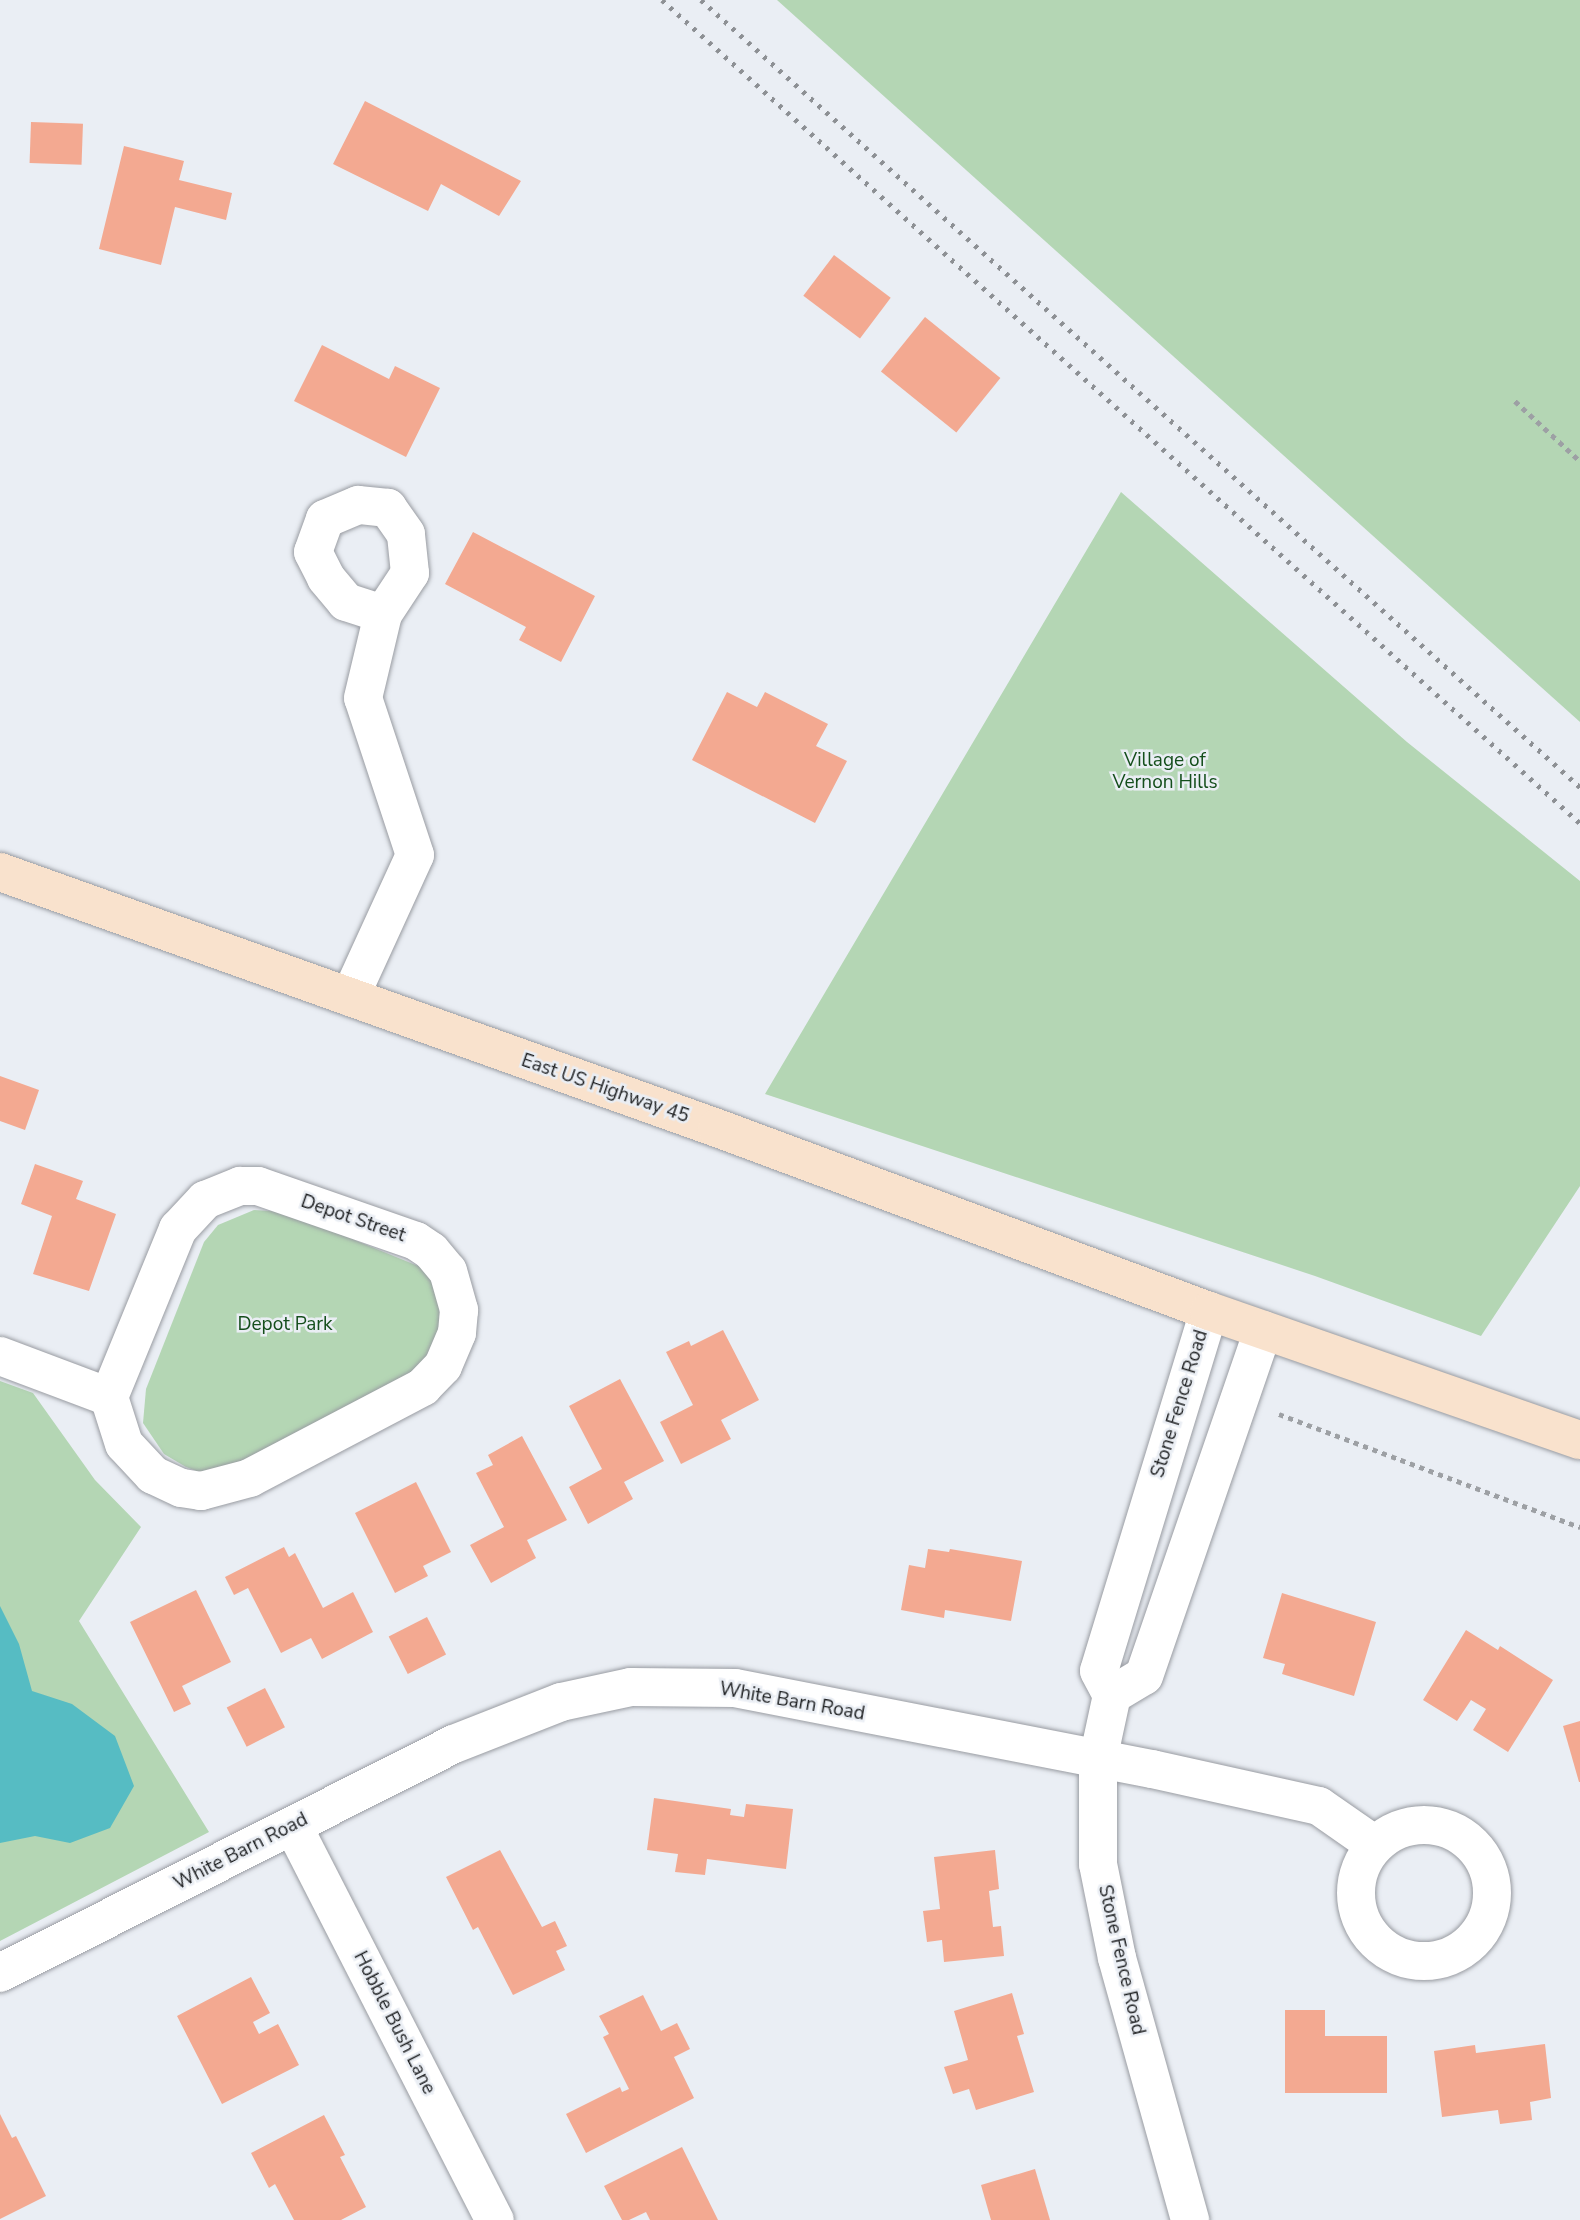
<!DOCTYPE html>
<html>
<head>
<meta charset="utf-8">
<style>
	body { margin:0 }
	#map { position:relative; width:1580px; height:2220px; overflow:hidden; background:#eaeef4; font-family:"Nunito Sans",sans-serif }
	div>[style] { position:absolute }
	.green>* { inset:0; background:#b4d6b4 }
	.water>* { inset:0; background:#56bcc3 }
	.building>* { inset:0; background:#f3a991; transform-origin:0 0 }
	.path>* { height:4.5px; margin-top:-2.25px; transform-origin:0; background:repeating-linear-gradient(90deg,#9da0a4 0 5px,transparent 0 10px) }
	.roads { filter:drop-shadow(0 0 2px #999ca2) drop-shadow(0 0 2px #999ca2) }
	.minor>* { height:38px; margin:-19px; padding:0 19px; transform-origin:19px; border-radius:19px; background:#fff }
	.minor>.ring { margin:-19px; padding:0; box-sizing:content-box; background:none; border:38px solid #fff; border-radius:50% }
	.major>* { height:38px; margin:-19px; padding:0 19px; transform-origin:19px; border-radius:19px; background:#f9e2cd }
	.rail>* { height:5px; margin-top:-2.5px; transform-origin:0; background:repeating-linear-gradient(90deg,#8d9094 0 3.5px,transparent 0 10.5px) }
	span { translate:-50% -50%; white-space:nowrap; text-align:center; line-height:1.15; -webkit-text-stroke:5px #eaeef4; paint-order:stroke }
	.park-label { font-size:19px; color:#144e1b }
	.street-label { font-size:19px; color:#1e2022 }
</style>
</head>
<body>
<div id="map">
	<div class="green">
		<i style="clip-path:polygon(777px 0,1580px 0,1580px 722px)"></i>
		<i style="clip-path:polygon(1121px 492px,1407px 742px,1580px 881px,1580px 1186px,1481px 1336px,1315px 1276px,765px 1094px)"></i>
		<i style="clip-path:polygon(254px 1210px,286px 1212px,423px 1268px,449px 1306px,418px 1376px,212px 1477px,186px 1467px,164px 1454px,143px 1423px,146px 1389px,204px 1242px,218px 1225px)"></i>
		<i style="clip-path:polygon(0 1381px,33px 1393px,95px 1480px,141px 1527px,79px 1621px,209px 1832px,0 1941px)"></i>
	</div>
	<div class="water">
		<i style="clip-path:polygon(0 1606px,19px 1644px,32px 1691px,72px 1704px,115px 1736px,134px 1786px,110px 1828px,70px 1843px,35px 1836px,0 1843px)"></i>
	</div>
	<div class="building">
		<i style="clip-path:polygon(365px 101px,521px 181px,499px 216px,441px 184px,428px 211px,333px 164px)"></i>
		<i style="left:31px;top:122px;width:52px;height:41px;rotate:2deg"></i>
		<i style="clip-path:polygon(124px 146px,184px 161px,179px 180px,232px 193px,226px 220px,175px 207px,161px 265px,99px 249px)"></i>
		<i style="left:834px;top:255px;width:71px;height:51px;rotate:37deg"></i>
		<i style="left:925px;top:317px;width:97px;height:70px;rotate:39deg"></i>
		<i style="clip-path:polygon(322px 345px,389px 379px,395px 366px,440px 388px,406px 457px,294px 401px)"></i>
		<i style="clip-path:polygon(473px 532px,595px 596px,561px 662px,519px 640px,526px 627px,445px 584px)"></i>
		<i style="clip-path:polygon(727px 692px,757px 707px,765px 692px,828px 724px,816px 746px,847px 761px,815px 823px,692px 760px)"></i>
		<i style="clip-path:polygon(0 1076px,39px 1090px,25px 1130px,0 1121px)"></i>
		<i style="clip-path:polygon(35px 1164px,83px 1181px,76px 1199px,116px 1214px,89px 1291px,33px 1274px,52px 1216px,21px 1204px)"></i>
		<i style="clip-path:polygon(723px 1330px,759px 1400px,721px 1420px,731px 1439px,681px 1464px,660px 1422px,693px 1405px,666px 1352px,689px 1341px,691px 1346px)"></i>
		<i style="clip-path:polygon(620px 1379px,664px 1461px,624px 1482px,633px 1499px,588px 1524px,569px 1487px,602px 1469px,569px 1406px)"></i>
		<i style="clip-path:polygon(522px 1436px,567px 1520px,527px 1540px,536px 1558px,491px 1583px,470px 1545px,504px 1527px,476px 1473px,493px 1465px,488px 1455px)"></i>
		<i style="clip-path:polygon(416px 1482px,451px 1552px,423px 1566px,428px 1576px,395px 1593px,355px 1513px)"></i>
		<i style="clip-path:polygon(284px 1547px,289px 1557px,295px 1553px,323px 1608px,353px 1592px,373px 1632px,322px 1659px,311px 1638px,281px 1653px,248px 1588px,234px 1595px,225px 1577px)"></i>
		<i style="clip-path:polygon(928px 1549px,949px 1552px,950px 1549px,1022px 1561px,1011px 1621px,945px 1610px,944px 1618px,901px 1610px,909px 1565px,925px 1568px)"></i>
		<i style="clip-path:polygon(196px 1590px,231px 1662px,182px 1686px,191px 1704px,174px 1712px,130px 1622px)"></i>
		<i style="clip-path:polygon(1282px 1593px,1376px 1622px,1354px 1696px,1282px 1674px,1285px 1664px,1263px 1658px)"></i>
		<i style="left:427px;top:1617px;width:42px;height:43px;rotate:63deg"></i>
		<i style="clip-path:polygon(1466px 1630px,1498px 1650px,1500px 1646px,1553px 1680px,1508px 1752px,1473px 1730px,1486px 1709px,1471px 1700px,1457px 1721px,1423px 1700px)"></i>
		<i style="left:265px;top:1688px;width:44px;height:43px;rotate:63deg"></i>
		<i style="clip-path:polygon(1580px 1721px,1580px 1782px,1579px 1782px,1563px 1726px)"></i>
		<i style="clip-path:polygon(654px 1798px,731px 1809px,730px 1815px,744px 1817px,746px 1804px,793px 1809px,786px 1869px,707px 1859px,705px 1875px,675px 1872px,678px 1854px,647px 1850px)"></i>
		<i style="clip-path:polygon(500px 1850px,542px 1927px,555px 1921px,567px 1946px,556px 1951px,565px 1970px,513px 1995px,478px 1927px,473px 1930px,446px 1877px)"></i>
		<i style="clip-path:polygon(995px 1850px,999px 1889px,989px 1891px,993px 1927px,1001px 1926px,1004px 1956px,944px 1962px,942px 1940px,927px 1942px,923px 1911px,940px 1909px,934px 1857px)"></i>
		<i style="clip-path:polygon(251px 1977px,270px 2013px,253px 2022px,259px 2034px,278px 2024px,299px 2065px,222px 2104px,177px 2016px)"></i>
		<i style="clip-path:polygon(1012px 1993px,1024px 2034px,1017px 2036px,1034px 2092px,976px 2110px,969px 2089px,953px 2094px,944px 2067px,968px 2060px,954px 2011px)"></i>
		<i style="clip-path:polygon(643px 1995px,661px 2031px,677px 2023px,690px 2049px,674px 2057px,694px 2098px,586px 2153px,566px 2114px,620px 2087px,622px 2092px,629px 2089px,603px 2037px,609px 2034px,599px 2016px)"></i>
		<i style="clip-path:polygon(1285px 2010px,1325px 2010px,1325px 2036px,1387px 2036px,1387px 2093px,1285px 2093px)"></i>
		<i style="clip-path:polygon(1545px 2044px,1551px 2098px,1530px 2102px,1532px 2120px,1500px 2124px,1498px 2110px,1442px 2117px,1434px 2051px,1475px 2045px,1476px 2053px)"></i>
		<i style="clip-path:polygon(0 2114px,12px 2138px,16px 2136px,46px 2196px,0 2219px)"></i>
		<i style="clip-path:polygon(324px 2115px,345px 2155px,340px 2157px,366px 2207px,341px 2220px,294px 2220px,275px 2184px,269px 2188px,251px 2153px)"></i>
		<i style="clip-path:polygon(682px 2147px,718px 2220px,650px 2220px,646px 2212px,629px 2220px,622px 2220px,604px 2186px)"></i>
		<i style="clip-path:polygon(1035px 2169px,1050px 2220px,991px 2220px,981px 2185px)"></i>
	</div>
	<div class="path">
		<i style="left:1515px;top:401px;width:88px;rotate:42.7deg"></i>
		<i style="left:1279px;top:1414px;width:322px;rotate:20.6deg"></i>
	</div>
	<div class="roads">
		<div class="minor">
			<i style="left:350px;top:997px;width:156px;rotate:-65.4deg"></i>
			<i style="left:415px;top:855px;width:165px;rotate:-108.3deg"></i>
			<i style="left:363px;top:698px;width:86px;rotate:-76.6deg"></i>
			<i style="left:383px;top:614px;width:49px;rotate:-56.6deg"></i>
			<i style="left:410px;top:573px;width:39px;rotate:-96deg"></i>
			<i style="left:406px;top:534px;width:32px;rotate:-125deg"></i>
			<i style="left:388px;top:508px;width:30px;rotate:-174deg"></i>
			<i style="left:358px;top:505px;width:36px;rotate:157deg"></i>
			<i style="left:325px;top:519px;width:35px;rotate:110deg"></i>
			<i style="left:313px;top:552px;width:29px;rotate:63deg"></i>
			<i style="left:326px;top:578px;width:31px;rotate:50deg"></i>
			<i style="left:346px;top:602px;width:39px;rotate:18deg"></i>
			<i style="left:240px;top:1186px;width:18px"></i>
			<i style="left:258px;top:1186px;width:167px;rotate:19.2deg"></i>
			<i style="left:416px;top:1241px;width:18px;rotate:34deg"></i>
			<i style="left:431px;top:1251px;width:26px;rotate:50deg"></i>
			<i style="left:448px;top:1271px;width:41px;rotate:74.2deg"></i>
			<i style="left:459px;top:1310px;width:23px;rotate:95deg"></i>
			<i style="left:457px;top:1333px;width:36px;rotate:113deg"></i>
			<i style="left:443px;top:1366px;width:29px;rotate:134deg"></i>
			<i style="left:423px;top:1387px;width:195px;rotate:152.3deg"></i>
			<i style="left:250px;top:1478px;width:51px;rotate:165.1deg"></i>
			<i style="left:201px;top:1491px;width:20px;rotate:-171deg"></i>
			<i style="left:181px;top:1488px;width:31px;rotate:-155deg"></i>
			<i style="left:153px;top:1475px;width:42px;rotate:-133.1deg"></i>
			<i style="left:124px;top:1444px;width:49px;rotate:-107.7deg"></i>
			<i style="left:109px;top:1397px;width:182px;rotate:-67.7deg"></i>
			<i style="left:178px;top:1229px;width:40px;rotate:-47deg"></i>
			<i style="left:205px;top:1200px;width:38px;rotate:-22deg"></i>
			<i style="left:1209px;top:1311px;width:376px;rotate:107deg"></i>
			<i style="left:1099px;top:1671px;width:27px;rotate:62deg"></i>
			<i style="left:1112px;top:1695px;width:37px;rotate:-31deg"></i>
			<i style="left:1144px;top:1676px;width:366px;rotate:-71deg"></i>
			<i style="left:0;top:1356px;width:116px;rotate:20.6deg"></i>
			<i style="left:1112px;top:1695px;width:66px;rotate:102.2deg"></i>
			<i style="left:1098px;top:1760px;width:104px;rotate:90deg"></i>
			<i style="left:1098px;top:1864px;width:96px;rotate:78.6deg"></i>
			<i style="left:1117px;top:1958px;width:272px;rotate:74.4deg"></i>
			<i class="ring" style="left:1356px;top:1825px;width:98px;height:98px"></i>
			<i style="left:293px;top:1826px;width:443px;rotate:62.9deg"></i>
			<i style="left:0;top:1973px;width:508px;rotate:-26.77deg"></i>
			<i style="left:454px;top:1744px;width:115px;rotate:-21.4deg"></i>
			<i style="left:561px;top:1702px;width:72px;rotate:-12.1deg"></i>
			<i style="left:631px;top:1687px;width:104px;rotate:0.6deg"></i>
			<i style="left:735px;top:1688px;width:425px;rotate:11deg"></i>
			<i style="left:1152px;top:1769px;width:171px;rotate:12.5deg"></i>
			<i style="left:1319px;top:1806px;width:68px;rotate:34.9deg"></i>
		</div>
		<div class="major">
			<i style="left:0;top:872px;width:761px;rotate:19.65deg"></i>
			<i style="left:717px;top:1128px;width:525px;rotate:20.4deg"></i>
			<i style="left:1209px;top:1311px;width:393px;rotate:19.2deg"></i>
		</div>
	</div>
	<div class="rail">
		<i style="left:662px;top:0;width:1233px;rotate:41.88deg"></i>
		<i style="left:701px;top:0;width:1180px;rotate:41.84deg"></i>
	</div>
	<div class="park-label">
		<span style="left:1165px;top:772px">Village of<br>Vernon Hills</span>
		<span style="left:285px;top:1325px">Depot Park</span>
	</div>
	<div class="street-label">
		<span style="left:605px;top:1089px;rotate:19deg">East US Highway 45</span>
		<span style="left:353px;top:1219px;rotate:19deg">Depot Street</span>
		<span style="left:1180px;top:1404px;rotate:-73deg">Stone Fence Road</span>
		<span style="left:792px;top:1702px;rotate:10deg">White Barn Road</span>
		<span style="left:241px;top:1852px;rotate:-27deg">White Barn Road</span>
		<span style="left:1121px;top:1960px;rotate:77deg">Stone Fence Road</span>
		<span style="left:394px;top:2023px;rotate:63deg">Hobble Bush Lane</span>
	</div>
</div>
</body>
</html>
